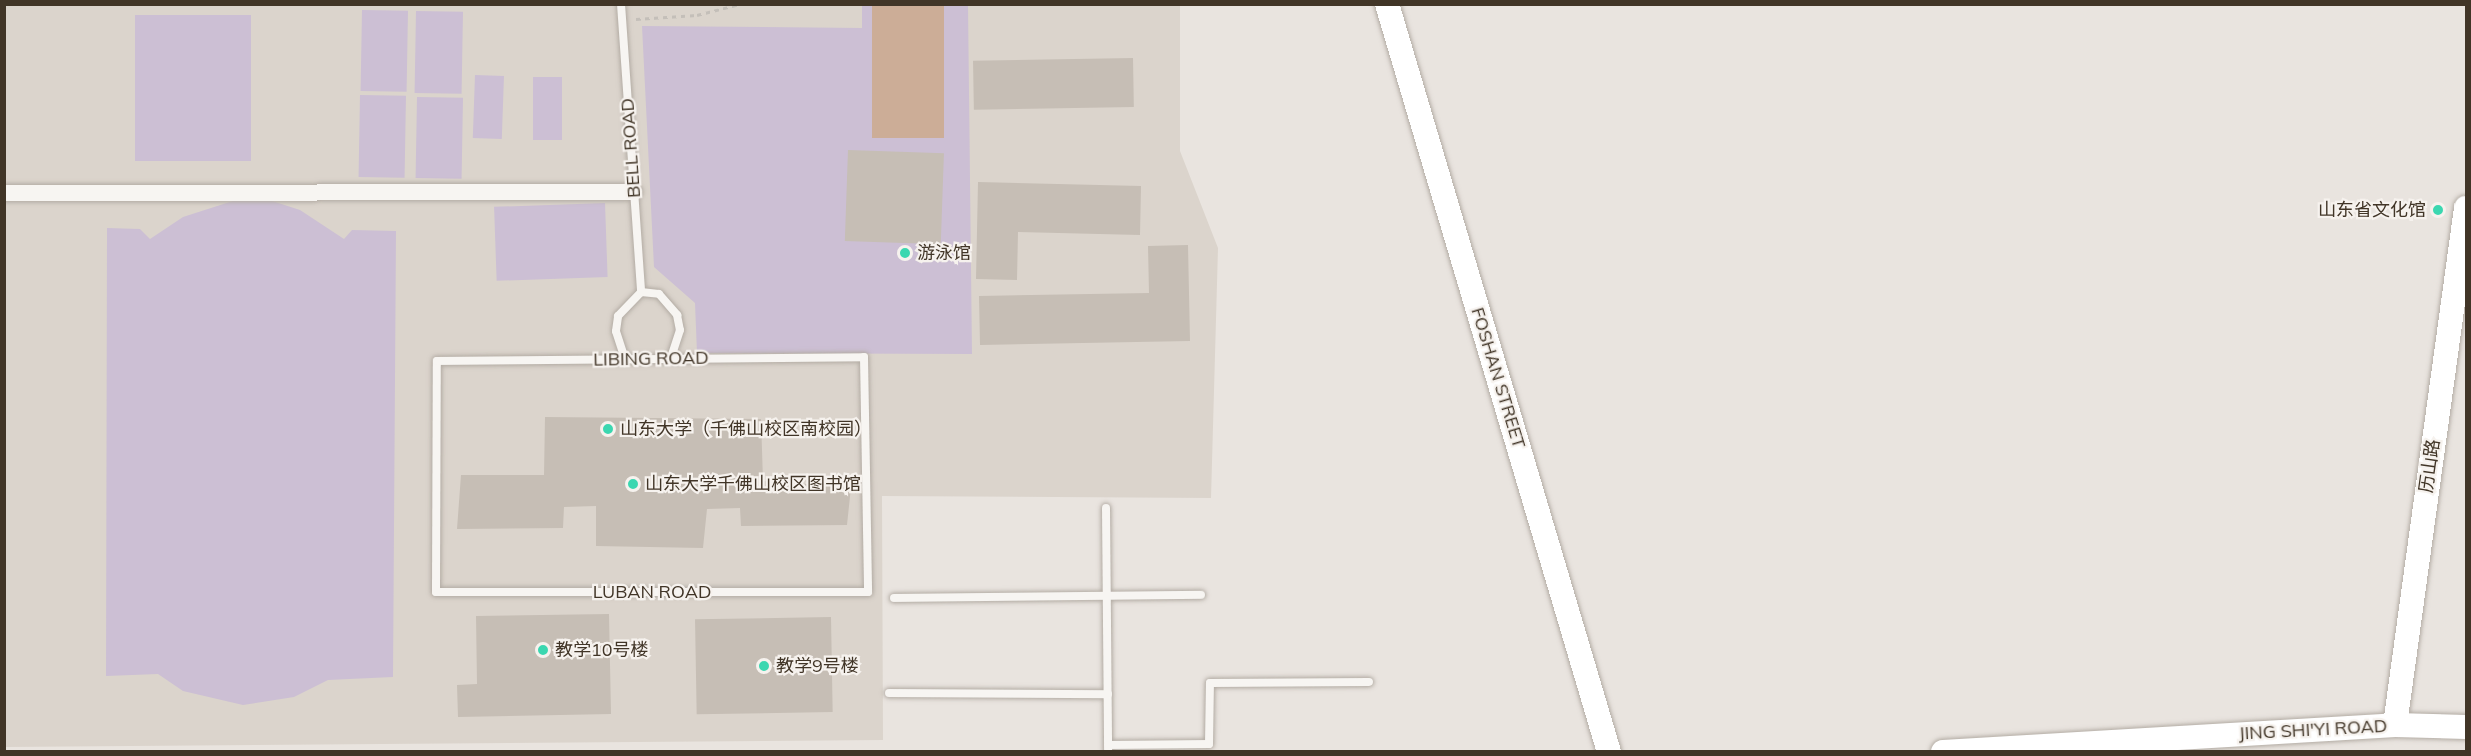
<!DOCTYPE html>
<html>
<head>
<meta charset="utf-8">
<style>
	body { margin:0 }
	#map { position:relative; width:2471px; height:756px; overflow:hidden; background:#e9e4df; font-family:Mulish,"Noto Sans SC",sans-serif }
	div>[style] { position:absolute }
	.built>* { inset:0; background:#dbd4cc }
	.green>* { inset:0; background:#ccbfd4; transform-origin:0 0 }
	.water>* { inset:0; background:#ccad97; transform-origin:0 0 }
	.building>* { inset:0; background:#c6beb5; transform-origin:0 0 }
	.path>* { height:3px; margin-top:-1.5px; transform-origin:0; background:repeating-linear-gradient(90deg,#c4bfb9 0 4.5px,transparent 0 9px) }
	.roads { filter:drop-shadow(0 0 2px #b3aca4) drop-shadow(0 0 2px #b3aca4) }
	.lane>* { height:8px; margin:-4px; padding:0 4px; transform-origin:4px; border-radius:4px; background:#f7f5f2 }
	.street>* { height:16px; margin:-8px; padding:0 8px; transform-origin:8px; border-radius:8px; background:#f7f5f2 }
	.secondary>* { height:24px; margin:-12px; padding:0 12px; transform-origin:12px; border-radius:12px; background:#fff }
	.dots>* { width:16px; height:16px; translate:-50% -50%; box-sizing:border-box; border:3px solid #f6f2ee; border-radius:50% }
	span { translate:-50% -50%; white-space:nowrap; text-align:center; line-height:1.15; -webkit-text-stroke:4.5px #f6f2ee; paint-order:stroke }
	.street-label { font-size:18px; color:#413527 }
	.poi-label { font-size:18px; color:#413527 }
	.right { translate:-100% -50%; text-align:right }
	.left { translate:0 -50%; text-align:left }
	.frame { position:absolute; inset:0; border:6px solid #413527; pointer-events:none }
</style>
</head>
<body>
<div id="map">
	<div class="built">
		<i style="clip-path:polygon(4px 5px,1180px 5px,1180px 151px,1218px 248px,1211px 498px,882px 496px,883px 740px,5px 747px)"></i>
	</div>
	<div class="green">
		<i style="clip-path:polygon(862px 5px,968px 5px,972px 354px,697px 353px,695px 303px,654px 267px,642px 26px,862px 28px)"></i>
		<i style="left:362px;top:10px;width:46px;height:81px;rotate:1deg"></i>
		<i style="left:416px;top:11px;width:47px;height:82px;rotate:1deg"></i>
		<i style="left:135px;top:15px;width:116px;height:146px"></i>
		<i style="left:475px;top:75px;width:29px;height:63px;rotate:2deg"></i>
		<i style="left:533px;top:77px;width:29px;height:63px"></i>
		<i style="left:360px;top:95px;width:46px;height:82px;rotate:1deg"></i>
		<i style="left:417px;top:97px;width:46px;height:81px;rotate:1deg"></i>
		<i style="clip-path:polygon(239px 199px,269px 200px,300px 210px,344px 239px,352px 230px,396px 231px,393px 677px,328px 680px,294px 697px,243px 705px,183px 691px,158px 674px,106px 676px,107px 228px,140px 229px,150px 239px,183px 217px)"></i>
		<i style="left:605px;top:203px;width:74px;height:111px;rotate:88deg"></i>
	</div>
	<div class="water">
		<i style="left:872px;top:5px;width:72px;height:133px"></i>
	</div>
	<div class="building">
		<i style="left:1133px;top:58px;width:49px;height:160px;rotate:89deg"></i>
		<i style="left:848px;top:150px;width:96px;height:91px;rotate:2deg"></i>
		<i style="clip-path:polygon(978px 182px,1141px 186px,1140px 235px,1018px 232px,1017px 280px,976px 279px)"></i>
		<i style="clip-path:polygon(1188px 245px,1190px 341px,980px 345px,979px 296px,1149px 293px,1148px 246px)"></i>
		<i style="clip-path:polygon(545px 417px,761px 419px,763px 481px,851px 487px,847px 525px,741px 526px,740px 508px,707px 509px,703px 548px,596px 546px,596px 506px,564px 507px,563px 528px,457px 529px,461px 475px,544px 475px)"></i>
		<i style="clip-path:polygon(609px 614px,611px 714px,458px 717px,457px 685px,477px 684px,476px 616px)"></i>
		<i style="left:831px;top:617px;width:95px;height:136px;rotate:89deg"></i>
	</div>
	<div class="path">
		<i style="left:636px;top:19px;width:61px;rotate:-3.8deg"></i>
		<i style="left:697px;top:15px;width:44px;rotate:-14.3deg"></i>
	</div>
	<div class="roads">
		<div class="lane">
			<i style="left:621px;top:4px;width:289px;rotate:86deg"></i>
			<i style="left:641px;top:292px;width:18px;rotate:6deg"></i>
			<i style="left:659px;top:294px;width:28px;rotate:49deg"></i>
			<i style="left:677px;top:315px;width:15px;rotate:79deg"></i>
			<i style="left:680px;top:330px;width:29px;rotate:108deg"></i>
			<i style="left:864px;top:357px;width:235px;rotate:89deg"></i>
			<i style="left:868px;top:592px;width:432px;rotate:180deg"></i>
			<i style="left:436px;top:592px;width:231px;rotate:-89.8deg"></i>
			<i style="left:437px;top:361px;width:427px;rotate:-0.5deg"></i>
			<i style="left:625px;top:359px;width:29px;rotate:-108deg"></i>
			<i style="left:616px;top:331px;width:15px;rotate:-82deg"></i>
			<i style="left:618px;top:316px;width:33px;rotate:-46deg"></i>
			<i style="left:1106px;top:508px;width:244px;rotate:89.5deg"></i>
			<i style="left:894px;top:598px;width:307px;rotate:-0.6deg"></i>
			<i style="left:889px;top:693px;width:219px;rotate:0.3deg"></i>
			<i style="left:1108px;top:745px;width:101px;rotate:-0.6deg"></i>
			<i style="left:1209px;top:744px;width:61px;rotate:-89.1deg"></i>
			<i style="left:1210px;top:683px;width:159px;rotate:-0.4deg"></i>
		</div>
		<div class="street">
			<i style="left:4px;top:193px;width:630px;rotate:-0.09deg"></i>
		</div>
		<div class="secondary">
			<i style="left:1387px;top:4px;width:780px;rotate:73.47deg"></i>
			<i style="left:2395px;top:725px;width:522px;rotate:-82.18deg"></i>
			<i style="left:1943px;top:752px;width:453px;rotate:-3.4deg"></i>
			<i style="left:2395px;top:725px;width:71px;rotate:1.6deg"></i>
		</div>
	</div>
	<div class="dots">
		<i style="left:2438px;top:210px;background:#3bd7b0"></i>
		<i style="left:905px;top:253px;background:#3bd7b0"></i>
		<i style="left:608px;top:429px;background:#3bd7b0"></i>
		<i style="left:633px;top:484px;background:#3bd7b0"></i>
		<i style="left:543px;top:650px;background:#3bd7b0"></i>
		<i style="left:764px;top:666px;background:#3bd7b0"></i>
	</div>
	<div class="street-label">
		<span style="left:631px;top:148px;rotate:-94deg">BELL ROAD</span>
		<span style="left:651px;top:359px;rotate:-1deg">LIBING ROAD</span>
		<span style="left:1498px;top:378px;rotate:73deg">FOSHAN STREET</span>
		<span style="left:2430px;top:466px;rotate:-82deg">历山路</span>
		<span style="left:652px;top:592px">LUBAN ROAD</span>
		<span style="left:2313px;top:730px;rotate:-3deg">JING SHI'YI ROAD</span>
	</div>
	<div class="poi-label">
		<span class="right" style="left:2426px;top:210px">山东省文化馆</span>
		<span class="left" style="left:917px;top:253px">游泳馆</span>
		<span class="left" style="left:620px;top:429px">山东大学（千佛山校区南校园）</span>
		<span class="left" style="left:645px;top:484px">山东大学千佛山校区图书馆</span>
		<span class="left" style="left:555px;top:650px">教学10号楼</span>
		<span class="left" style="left:776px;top:666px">教学9号楼</span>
	</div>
	<div class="frame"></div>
</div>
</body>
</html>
